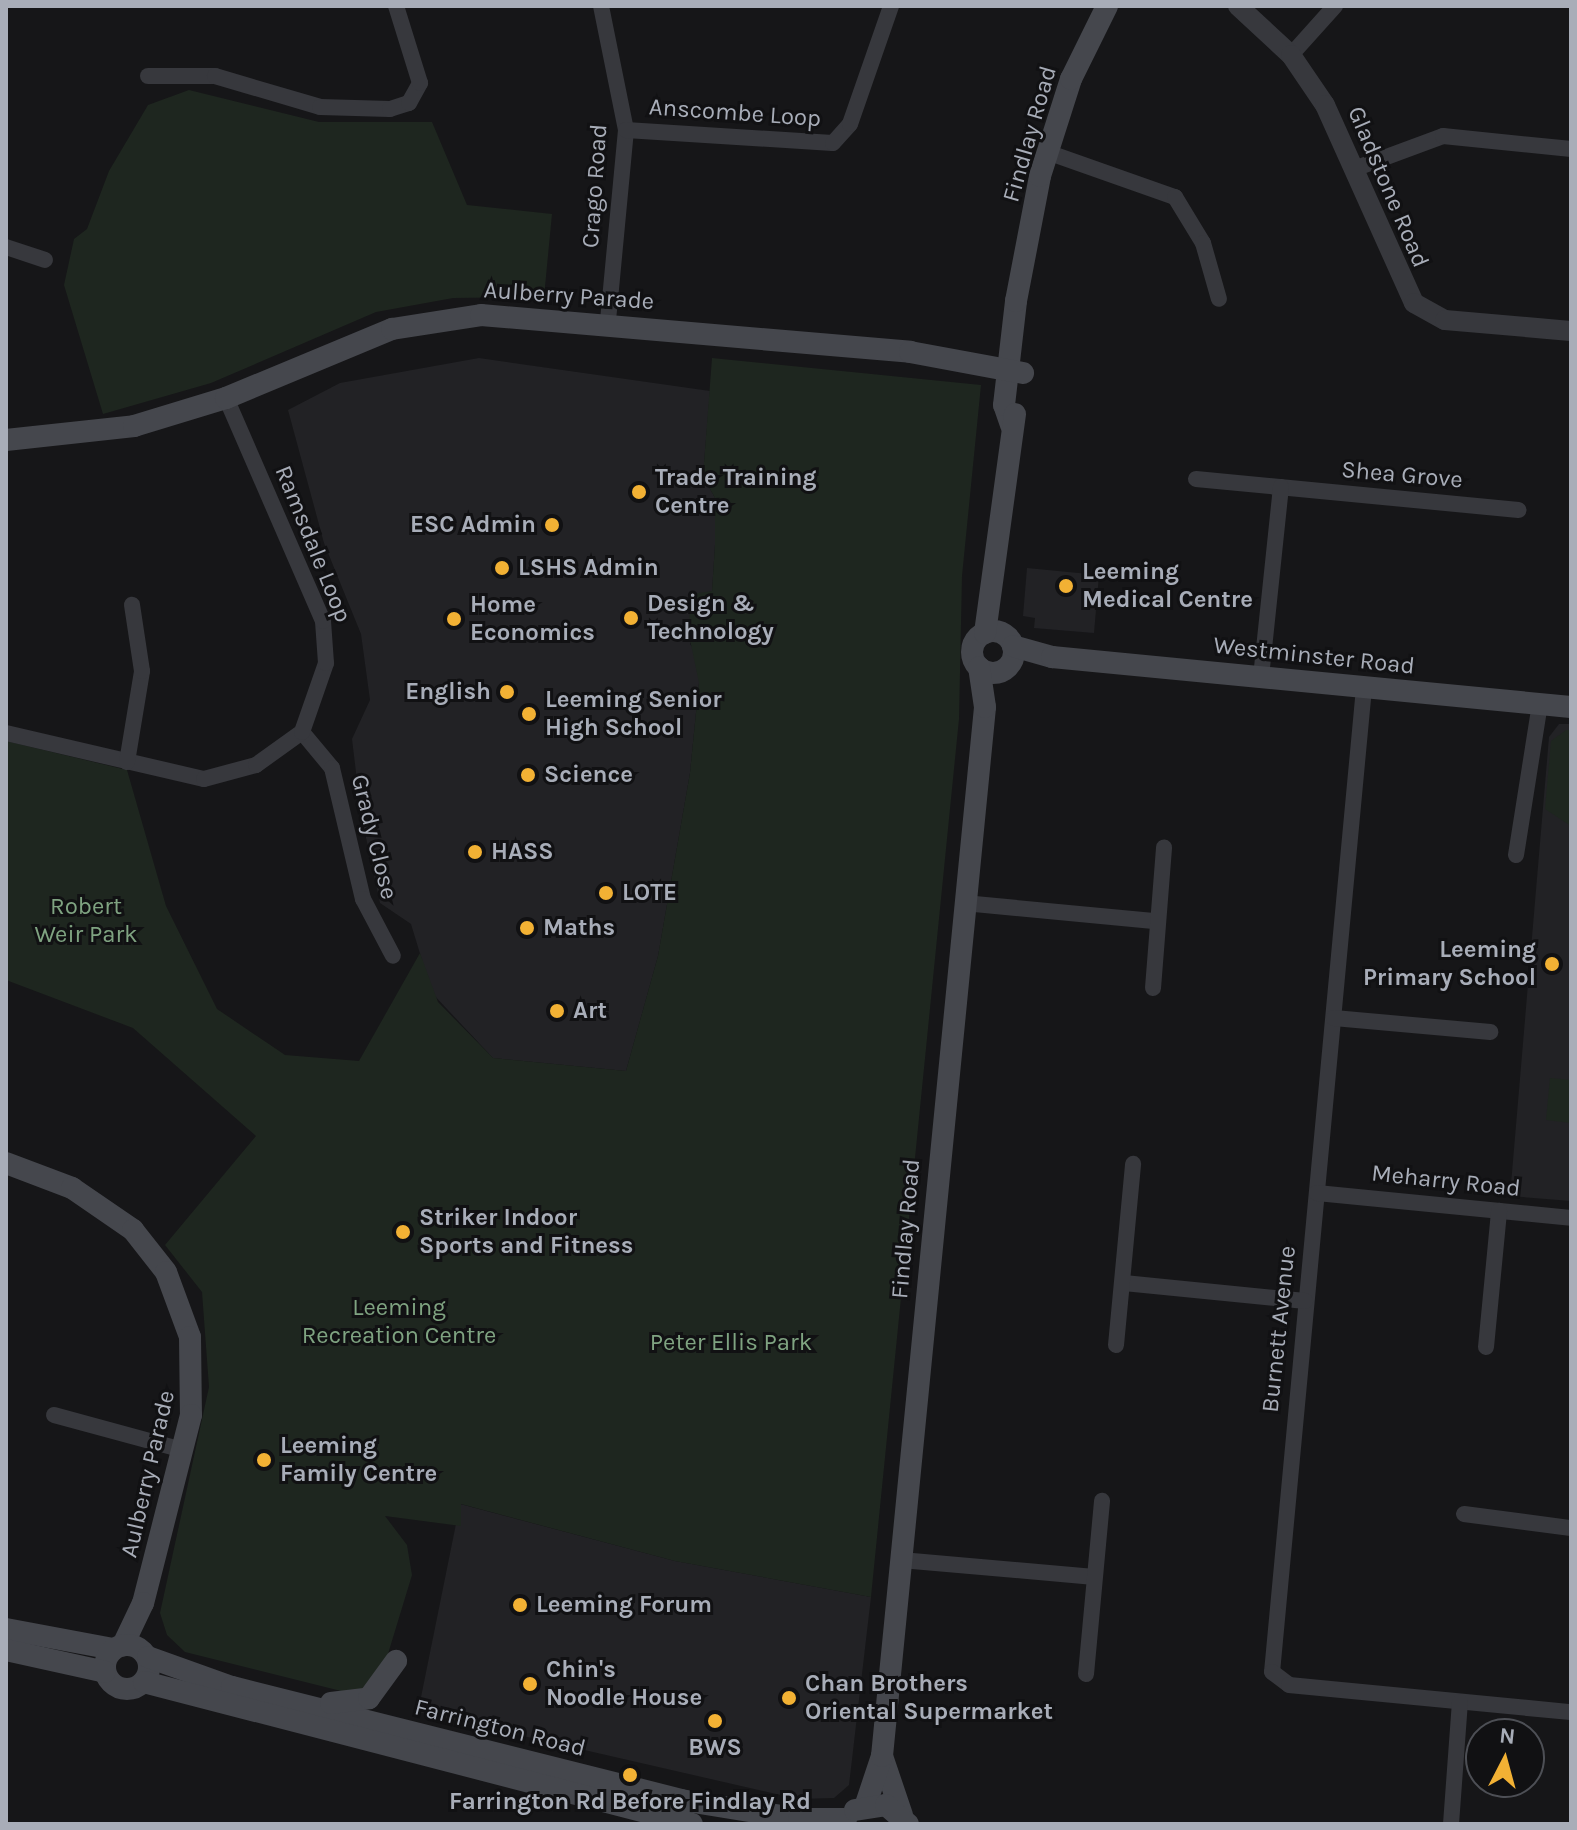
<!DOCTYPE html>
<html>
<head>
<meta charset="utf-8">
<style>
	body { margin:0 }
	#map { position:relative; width:1577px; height:1830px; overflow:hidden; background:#161618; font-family:Karla,sans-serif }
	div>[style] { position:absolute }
	.built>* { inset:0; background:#222225 }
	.green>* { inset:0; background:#1e261f }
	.minor>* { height:16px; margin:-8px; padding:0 8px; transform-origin:8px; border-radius:8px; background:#37383d }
	.tertiary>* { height:20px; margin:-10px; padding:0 10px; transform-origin:10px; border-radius:10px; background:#37383d }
	.secondary>* { height:22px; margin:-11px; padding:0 11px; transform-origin:11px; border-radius:11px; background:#45474d }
	.secondary>.ring { margin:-11px; padding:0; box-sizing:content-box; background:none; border:22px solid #45474d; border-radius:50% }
	.dots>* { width:22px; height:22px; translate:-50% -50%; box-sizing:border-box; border:4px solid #111113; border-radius:50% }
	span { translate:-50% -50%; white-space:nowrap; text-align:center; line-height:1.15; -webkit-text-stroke:6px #111113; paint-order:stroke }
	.street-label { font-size:24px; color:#a8adb8 }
	.poi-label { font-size:24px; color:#a8adb8; font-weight:700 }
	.left { translate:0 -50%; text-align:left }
	.right { translate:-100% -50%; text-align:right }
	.park-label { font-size:24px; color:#7fa381 }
	.frame { position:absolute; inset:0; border:8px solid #a8adb8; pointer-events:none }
	.north { position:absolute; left:1465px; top:1718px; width:80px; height:80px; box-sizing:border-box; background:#111113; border:2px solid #4d4f55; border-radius:50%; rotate:6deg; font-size:22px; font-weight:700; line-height:32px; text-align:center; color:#a8adb8 }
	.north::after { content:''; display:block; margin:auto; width:28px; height:36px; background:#f2b134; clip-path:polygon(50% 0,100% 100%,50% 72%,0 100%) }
</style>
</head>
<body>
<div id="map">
	<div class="built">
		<i style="clip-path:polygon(479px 358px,710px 391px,703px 476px,715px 498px,715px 545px,712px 592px,690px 644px,699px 656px,699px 683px,690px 773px,658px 956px,626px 1071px,493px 1058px,432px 993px,411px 924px,380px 903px,361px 814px,352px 739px,370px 700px,361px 634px,324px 543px,288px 410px,340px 383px)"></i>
		<i style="clip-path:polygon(1027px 568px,1099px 575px,1094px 633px,1034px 628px,1035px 618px,1023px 616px)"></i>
		<i style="clip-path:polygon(1559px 724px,1571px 724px,1571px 1201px,1510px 1196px,1549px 737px)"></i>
		<i style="clip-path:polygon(460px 1504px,675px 1561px,871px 1597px,849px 1785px,834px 1798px,798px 1799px,418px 1712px)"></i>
	</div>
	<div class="green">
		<i style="clip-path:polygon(189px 90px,319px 122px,432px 122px,467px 205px,552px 214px,544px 297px,453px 298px,376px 312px,211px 383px,103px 414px,64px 285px,74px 239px,87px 229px,109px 171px,148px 105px)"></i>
		<i style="clip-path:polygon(712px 358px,981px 385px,962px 576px,959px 719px,871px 1597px,675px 1561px,461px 1504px,461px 1526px,385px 1516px,407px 1545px,412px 1575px,384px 1667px,357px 1695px,185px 1652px,167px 1635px,160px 1613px,209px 1387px,202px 1292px,165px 1245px,256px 1136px,133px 1028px,6px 980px,6px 741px,127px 770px,166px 906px,217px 1009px,285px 1055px,359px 1061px,420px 953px,438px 1002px,493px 1058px,626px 1071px,658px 956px,690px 773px,699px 683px,688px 630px,692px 594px,712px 591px,715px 545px,715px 498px,703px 476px)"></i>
		<i style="clip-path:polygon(1566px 730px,1571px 730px,1571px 826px,1545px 809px,1551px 741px)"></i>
		<i style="clip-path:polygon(1550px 1078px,1571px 1080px,1571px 1123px,1546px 1120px)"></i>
	</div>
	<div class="minor">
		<i style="left:601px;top:6px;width:126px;rotate:78.6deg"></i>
		<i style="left:626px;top:130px;width:193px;rotate:95.4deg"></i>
		<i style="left:1291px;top:55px;width:66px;rotate:-48.1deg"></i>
		<i style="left:148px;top:76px;width:67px"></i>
		<i style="left:215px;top:76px;width:109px;rotate:16.4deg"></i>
		<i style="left:320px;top:107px;width:70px;rotate:1.6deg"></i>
		<i style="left:390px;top:109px;width:20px;rotate:-18deg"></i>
		<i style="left:409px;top:103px;width:23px;rotate:-61deg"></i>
		<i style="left:420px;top:83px;width:81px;rotate:-107.3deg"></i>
		<i style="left:626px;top:130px;width:207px;rotate:3.6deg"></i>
		<i style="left:833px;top:143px;width:25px;rotate:-48deg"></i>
		<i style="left:850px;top:124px;width:125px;rotate:-70.8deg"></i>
		<i style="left:1047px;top:152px;width:136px;rotate:19.4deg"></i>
		<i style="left:1175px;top:197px;width:54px;rotate:58.7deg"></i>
		<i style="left:1203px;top:243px;width:58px;rotate:74.1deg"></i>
		<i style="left:1354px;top:169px;width:95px;rotate:-20.3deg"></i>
		<i style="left:1443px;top:136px;width:129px;rotate:5.8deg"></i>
		<i style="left:6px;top:247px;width:41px;rotate:18.4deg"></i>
		<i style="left:1196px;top:479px;width:324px;rotate:5.5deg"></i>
		<i style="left:1261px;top:677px;width:191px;rotate:-84deg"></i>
		<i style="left:1364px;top:688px;width:988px;rotate:95.34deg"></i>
		<i style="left:1272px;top:1672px;width:21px;rotate:37deg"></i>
		<i style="left:1289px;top:1685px;width:283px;rotate:5.5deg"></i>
		<i style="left:302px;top:732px;width:47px;rotate:50.2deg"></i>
		<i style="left:332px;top:768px;width:135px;rotate:76.7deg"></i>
		<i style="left:363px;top:899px;width:64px;rotate:62.2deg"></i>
		<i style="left:6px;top:733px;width:203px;rotate:13.1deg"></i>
		<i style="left:204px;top:779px;width:54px;rotate:-15.1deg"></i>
		<i style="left:256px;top:765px;width:57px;rotate:-35.7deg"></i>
		<i style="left:302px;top:732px;width:73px;rotate:-70.8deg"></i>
		<i style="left:326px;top:663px;width:42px;rotate:-94.1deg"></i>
		<i style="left:323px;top:621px;width:243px;rotate:-113.5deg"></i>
		<i style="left:127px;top:762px;width:92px;rotate:-80.6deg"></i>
		<i style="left:142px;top:671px;width:67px;rotate:-98.6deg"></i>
		<i style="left:1516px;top:855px;width:153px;rotate:-81deg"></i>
		<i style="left:964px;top:903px;width:193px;rotate:5.4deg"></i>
		<i style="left:1153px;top:988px;width:141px;rotate:-85.5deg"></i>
		<i style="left:1334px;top:1018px;width:157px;rotate:5.1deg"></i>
		<i style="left:1317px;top:1193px;width:255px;rotate:5.6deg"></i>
		<i style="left:1124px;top:1283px;width:182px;rotate:5.7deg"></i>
		<i style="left:1116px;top:1345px;width:182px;rotate:-84.6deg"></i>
		<i style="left:1486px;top:1347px;width:137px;rotate:-84.5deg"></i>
		<i style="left:54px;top:1415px;width:134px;rotate:15.2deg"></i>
		<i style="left:1464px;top:1514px;width:108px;rotate:7.5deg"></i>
		<i style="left:901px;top:1560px;width:194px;rotate:5deg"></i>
		<i style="left:1086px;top:1674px;width:174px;rotate:-84.7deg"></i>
		<i style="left:1451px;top:1824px;width:122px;rotate:-85.8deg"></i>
	</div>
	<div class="tertiary">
		<i style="left:1238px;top:6px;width:72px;rotate:42.8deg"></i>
		<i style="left:1291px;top:55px;width:60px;rotate:55.8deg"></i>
		<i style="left:1325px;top:105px;width:217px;rotate:65.8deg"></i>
		<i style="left:1414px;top:303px;width:35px;rotate:29deg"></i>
		<i style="left:1445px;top:320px;width:126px;rotate:5deg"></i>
	</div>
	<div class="secondary">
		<i style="left:1011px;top:425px;width:21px;rotate:-109deg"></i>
		<i style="left:1004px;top:405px;width:105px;rotate:-83.4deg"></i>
		<i style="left:1016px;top:301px;width:127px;rotate:-79.1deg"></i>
		<i style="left:1040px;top:176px;width:102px;rotate:-72.3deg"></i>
		<i style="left:1071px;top:79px;width:81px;rotate:-63.7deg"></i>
		<i style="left:6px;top:440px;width:129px;rotate:-6.2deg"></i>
		<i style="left:134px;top:426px;width:96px;rotate:-16.9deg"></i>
		<i style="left:226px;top:398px;width:180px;rotate:-22.6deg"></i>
		<i style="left:392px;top:329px;width:90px;rotate:-8.9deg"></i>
		<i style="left:481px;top:315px;width:431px;rotate:4.9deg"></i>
		<i style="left:910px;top:352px;width:115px;rotate:10.5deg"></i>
		<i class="ring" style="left:972px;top:631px;width:20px;height:20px"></i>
		<i style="left:985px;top:633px;width:221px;rotate:-82.2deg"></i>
		<i style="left:1013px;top:646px;width:41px;rotate:15.8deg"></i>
		<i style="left:1052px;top:657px;width:521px;rotate:5.5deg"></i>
		<i style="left:6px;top:1163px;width:71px;rotate:20.7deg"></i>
		<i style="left:72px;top:1188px;width:74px;rotate:34.5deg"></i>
		<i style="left:133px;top:1230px;width:53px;rotate:51.8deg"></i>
		<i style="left:166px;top:1272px;width:69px;rotate:69.7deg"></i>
		<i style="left:190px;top:1337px;width:78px;rotate:89.3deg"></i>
		<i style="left:191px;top:1415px;width:194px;rotate:104.3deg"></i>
		<i style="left:143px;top:1603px;width:47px;rotate:115.5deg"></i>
		<i style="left:6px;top:1629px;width:109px;rotate:10.6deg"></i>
		<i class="ring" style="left:105px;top:1645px;width:22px;height:22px"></i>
		<i style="left:6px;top:1650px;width:101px;rotate:12.5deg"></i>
		<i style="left:148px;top:1657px;width:89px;rotate:19.7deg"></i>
		<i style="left:232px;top:1687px;width:463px;rotate:14.1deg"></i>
		<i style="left:681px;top:1800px;width:120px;rotate:9.1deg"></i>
		<i style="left:799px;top:1819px;width:47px"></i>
		<i style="left:144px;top:1682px;width:566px;rotate:14.53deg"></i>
		<i style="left:331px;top:1703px;width:38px;rotate:-7deg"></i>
		<i style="left:369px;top:1698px;width:46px;rotate:-53.9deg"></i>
		<i style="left:882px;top:1756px;width:62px;rotate:71.3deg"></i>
		<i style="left:866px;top:1804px;width:51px;rotate:-71.6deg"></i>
		<i style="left:882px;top:1756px;width:1054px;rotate:-84.39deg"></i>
		<i style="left:985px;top:707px;width:40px;rotate:-98.5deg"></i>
		<i style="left:855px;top:1810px;width:31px;rotate:-9deg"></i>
		<i style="left:886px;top:1805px;width:29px;rotate:41deg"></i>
	</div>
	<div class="dots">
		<i style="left:639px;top:492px;background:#f2b134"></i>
		<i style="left:552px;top:525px;background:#f2b134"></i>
		<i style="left:502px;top:568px;background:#f2b134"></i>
		<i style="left:1066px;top:586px;background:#f2b134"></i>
		<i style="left:631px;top:618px;background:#f2b134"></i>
		<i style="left:454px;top:619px;background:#f2b134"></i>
		<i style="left:507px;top:692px;background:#f2b134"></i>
		<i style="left:529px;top:714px;background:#f2b134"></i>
		<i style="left:528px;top:775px;background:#f2b134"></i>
		<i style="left:475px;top:852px;background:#f2b134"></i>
		<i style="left:606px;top:893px;background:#f2b134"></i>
		<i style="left:527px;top:928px;background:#f2b134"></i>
		<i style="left:1552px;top:964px;background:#f2b134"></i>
		<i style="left:557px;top:1011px;background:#f2b134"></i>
		<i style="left:403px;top:1232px;background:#f2b134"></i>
		<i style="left:264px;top:1460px;background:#f2b134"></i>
		<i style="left:520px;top:1605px;background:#f2b134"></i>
		<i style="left:530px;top:1684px;background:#f2b134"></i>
		<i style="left:789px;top:1698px;background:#f2b134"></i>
		<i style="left:715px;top:1721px;background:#f2b134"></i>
		<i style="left:630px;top:1775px;background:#f2b134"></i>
	</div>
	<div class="street-label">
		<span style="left:735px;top:113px;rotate:4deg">Anscombe Loop</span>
		<span style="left:1030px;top:134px;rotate:-74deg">Findlay Road</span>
		<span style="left:595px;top:186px;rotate:-86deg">Crago Road</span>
		<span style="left:1388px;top:187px;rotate:67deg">Gladstone Road</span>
		<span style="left:569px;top:296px;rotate:4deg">Aulberry Parade</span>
		<span style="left:1402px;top:475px;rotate:5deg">Shea Grove</span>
		<span style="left:313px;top:544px;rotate:68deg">Ramsdale Loop</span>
		<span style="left:1314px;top:656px;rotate:6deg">Westminster Road</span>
		<span style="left:374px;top:837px;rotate:76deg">Grady Close</span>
		<span style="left:1446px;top:1181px;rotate:6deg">Meharry Road</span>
		<span style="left:906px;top:1229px;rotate:-85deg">Findlay Road</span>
		<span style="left:1279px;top:1329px;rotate:-84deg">Burnett Avenue</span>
		<span style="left:148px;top:1474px;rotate:-77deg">Aulberry Parade</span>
		<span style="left:500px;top:1728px;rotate:14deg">Farrington Road</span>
	</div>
	<div class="poi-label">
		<span class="left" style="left:655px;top:492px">Trade Training<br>Centre</span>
		<span class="right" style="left:536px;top:525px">ESC Admin</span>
		<span class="left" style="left:518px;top:568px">LSHS Admin</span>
		<span class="left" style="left:1082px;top:586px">Leeming<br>Medical Centre</span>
		<span class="left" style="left:647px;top:618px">Design &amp;<br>Technology</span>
		<span class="left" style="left:470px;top:619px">Home<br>Economics</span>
		<span class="right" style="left:491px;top:692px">English</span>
		<span class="left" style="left:545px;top:714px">Leeming Senior<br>High School</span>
		<span class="left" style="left:544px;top:775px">Science</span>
		<span class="left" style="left:491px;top:852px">HASS</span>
		<span class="left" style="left:622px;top:893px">LOTE</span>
		<span class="left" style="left:543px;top:928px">Maths</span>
		<span class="right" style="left:1536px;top:964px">Leeming<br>Primary School</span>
		<span class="left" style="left:573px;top:1011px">Art</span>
		<span class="left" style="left:419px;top:1232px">Striker Indoor<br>Sports and Fitness</span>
		<span class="left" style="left:280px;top:1460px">Leeming<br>Family Centre</span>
		<span class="left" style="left:536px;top:1605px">Leeming Forum</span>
		<span class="left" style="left:546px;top:1684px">Chin's<br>Noodle House</span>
		<span class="left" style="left:805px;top:1698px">Chan Brothers<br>Oriental Supermarket</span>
		<span style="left:715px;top:1748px">BWS</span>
		<span style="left:630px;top:1802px">Farrington Rd Before Findlay Rd</span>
	</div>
	<div class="park-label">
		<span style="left:86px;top:921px">Robert<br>Weir Park</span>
		<span style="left:399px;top:1322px">Leeming<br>Recreation Centre</span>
		<span style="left:731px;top:1343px">Peter Ellis Park</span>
	</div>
	<div class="frame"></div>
	<div class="north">N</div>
</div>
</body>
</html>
